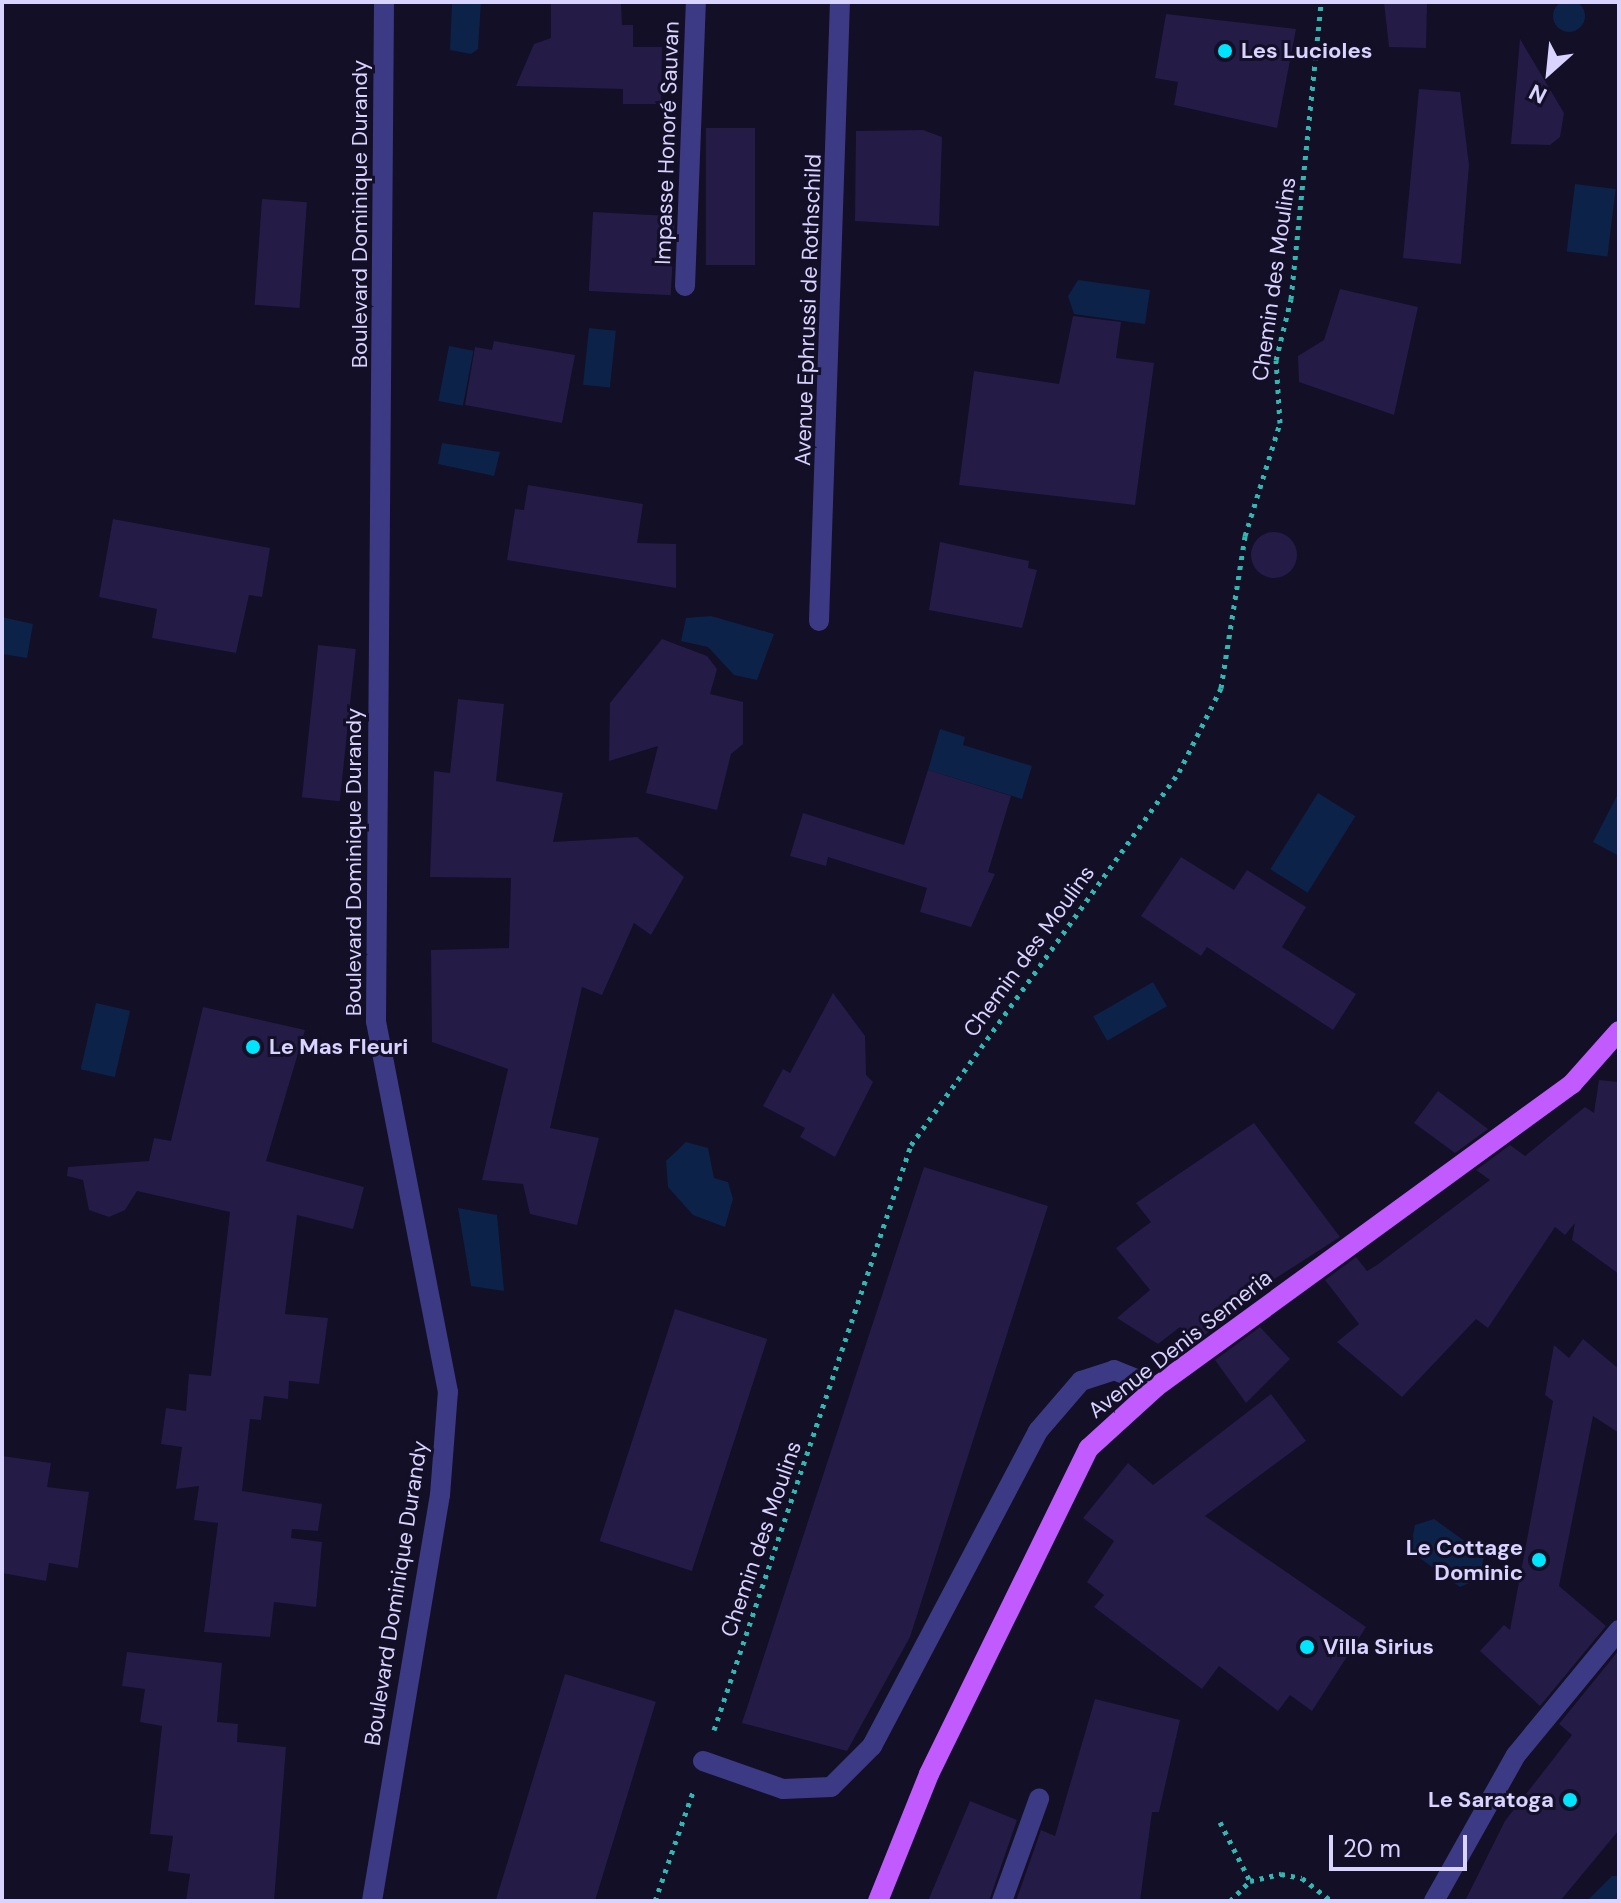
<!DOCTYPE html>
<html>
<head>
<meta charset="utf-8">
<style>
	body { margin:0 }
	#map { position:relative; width:1621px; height:1903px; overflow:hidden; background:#130f26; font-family:"DM Sans",sans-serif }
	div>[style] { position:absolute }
	.water>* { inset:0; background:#0c2248; transform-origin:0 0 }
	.round { border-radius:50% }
	.building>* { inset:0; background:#241b47; transform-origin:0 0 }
	.path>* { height:5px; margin-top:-2.5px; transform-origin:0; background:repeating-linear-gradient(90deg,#2fb8b0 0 4px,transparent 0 10px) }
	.minor>* { height:20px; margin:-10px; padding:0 10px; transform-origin:10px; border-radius:10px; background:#3d3a85 }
	.major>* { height:20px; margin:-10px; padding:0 10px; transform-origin:10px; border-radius:10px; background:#c25bff }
	.dots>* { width:22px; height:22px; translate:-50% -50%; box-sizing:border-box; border:4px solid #130f26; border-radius:50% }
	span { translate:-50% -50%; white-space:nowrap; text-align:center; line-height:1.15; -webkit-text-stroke:6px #130f26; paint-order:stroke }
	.poi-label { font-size:22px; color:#d9d4ff; font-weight:700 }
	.left { translate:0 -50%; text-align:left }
	.right { translate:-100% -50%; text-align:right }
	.street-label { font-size:22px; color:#d9d4ff }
	.frame { position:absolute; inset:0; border:4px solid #d9d4ff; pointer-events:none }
	.north { position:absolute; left:1509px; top:32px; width:80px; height:80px; -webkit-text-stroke:6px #130f26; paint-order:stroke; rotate:207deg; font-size:22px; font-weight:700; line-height:32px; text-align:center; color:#d9d4ff }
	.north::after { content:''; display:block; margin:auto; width:28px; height:36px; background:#d9d4ff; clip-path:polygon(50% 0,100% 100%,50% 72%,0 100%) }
	.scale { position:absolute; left:1329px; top:1835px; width:138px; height:36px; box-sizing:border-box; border:4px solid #d9d4ff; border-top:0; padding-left:10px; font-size:24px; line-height:28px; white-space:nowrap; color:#d9d4ff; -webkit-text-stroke:6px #130f26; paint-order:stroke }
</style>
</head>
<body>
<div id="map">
	<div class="water">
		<i class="round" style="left:1553px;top:0;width:32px;height:32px"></i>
		<i style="clip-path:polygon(452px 2px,481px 2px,478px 49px,471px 54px,450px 50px)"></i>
		<i style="left:1575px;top:184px;width:41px;height:68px;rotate:7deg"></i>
		<i style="clip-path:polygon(1078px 280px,1150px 290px,1145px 324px,1074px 314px,1068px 296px)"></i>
		<i style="left:589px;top:328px;width:27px;height:57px;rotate:6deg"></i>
		<i style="left:449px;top:346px;width:25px;height:56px;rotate:11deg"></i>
		<i style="clip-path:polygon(442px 443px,500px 452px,494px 476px,438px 464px)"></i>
		<i style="clip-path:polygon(711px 616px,774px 634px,757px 680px,734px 675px,708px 647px,681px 641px,686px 618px)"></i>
		<i style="clip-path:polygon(2px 617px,33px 624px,27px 658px,2px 654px)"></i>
		<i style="clip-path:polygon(940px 729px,965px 737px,963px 745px,1032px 766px,1022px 799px,928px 770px)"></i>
		<i style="clip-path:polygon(1619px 792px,1619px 856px,1593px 842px)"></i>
		<i style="left:1318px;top:793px;width:44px;height:90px;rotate:32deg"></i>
		<i style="left:1153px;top:982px;width:28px;height:69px;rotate:60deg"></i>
		<i style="left:96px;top:1003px;width:35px;height:68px;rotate:13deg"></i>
		<i style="clip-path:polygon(686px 1142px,708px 1148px,714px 1178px,728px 1182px,733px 1199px,725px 1227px,693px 1215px,668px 1187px,666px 1161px)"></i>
		<i style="clip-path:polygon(458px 1208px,497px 1215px,504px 1291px,471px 1286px)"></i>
		<i style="clip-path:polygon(1434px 1519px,1484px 1555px,1480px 1578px,1460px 1587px,1410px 1551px,1415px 1525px)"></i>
		<i style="clip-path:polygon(1612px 1876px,1619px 1876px,1619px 1901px,1587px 1901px)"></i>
	</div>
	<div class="building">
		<i style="clip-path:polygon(551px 2px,621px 2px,622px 25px,633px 25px,633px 47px,662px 47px,661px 104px,623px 104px,623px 89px,516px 86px,534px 44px,551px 38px)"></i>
		<i style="clip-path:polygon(1384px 2px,1427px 2px,1426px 48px,1389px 47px)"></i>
		<i style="clip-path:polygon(1166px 14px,1296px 29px,1277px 128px,1174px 105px,1178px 82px,1155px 78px)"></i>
		<i style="clip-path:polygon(1520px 39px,1564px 113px,1560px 137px,1550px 145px,1511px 144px)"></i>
		<i style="clip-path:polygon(1419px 89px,1460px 92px,1469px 165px,1461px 264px,1403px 258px)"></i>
		<i style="left:706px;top:128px;width:49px;height:137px"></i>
		<i style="clip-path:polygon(923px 130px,942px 137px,939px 226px,855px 221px,856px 131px)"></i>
		<i style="left:262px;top:199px;width:45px;height:106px;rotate:4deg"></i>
		<i style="left:593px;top:212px;width:82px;height:79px;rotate:3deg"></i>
		<i style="clip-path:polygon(1340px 289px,1418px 307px,1394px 415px,1299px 382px,1298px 356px,1324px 340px)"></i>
		<i style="clip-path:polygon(1073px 316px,1121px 322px,1116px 358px,1154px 363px,1135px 505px,959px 485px,974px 371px,1059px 384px)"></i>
		<i style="clip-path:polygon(494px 341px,575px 355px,562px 423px,465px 405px,475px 347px,492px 350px)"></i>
		<i style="clip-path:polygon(528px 485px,643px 504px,637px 543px,676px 544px,676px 588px,507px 560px,515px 509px,524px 510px)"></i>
		<i style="clip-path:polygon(113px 519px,270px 548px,262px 597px,249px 595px,236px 653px,152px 638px,157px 609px,99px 597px)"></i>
		<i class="round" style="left:1251px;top:532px;width:46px;height:46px"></i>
		<i style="clip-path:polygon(940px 542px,1029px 561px,1028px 568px,1037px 570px,1022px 628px,929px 610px)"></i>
		<i style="clip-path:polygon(662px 639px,707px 656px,717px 669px,710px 694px,743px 702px,743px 744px,731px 754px,717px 810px,646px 793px,658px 746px,609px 761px,610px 703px)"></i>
		<i style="left:318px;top:645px;width:38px;height:153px;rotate:6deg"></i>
		<i style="clip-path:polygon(458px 699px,504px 704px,496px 781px,563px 793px,553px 842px,637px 837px,684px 877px,651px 935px,634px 923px,602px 995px,582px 987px,550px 1128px,599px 1138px,577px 1225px,530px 1214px,523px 1184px,482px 1180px,508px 1069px,432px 1042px,431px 950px,509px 948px,511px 878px,430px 877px,434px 771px,450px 773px)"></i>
		<i style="clip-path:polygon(928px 770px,1011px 796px,988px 872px,995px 874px,971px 927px,920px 912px,927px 888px,828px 857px,826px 866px,790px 856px,803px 813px,904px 845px)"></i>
		<i style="clip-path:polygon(1181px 857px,1234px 890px,1247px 870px,1306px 907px,1282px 947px,1356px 994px,1333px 1030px,1207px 947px,1201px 956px,1141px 916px)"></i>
		<i style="clip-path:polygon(833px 993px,865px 1036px,866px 1075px,873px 1082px,835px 1157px,800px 1137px,805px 1128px,763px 1106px,783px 1069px,790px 1073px)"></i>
		<i style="clip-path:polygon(203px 1007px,305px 1030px,266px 1161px,364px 1187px,353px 1229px,297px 1215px,285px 1314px,328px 1318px,319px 1384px,289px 1381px,288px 1399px,264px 1396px,261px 1420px,250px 1419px,242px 1491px,322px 1504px,318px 1531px,292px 1529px,291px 1538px,322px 1542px,316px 1607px,274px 1602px,270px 1637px,204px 1632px,218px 1523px,194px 1520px,199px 1486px,176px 1489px,182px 1447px,161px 1444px,166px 1408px,186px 1411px,189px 1374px,211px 1376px,230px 1212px,137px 1191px,125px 1210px,109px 1217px,89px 1210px,83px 1180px,67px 1176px,68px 1167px,149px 1161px,154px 1138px,171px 1141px)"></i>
		<i style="clip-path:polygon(1599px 1080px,1619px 1082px,1619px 1274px,1572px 1240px,1575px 1223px,1565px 1235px,1555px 1227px,1488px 1328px,1476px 1319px,1402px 1397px,1337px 1342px,1359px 1324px,1325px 1280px,1356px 1257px,1367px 1271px,1377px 1265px,1490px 1180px,1476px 1170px,1510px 1145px,1525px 1156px,1585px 1107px,1594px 1113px)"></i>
		<i style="clip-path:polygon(1438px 1091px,1488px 1129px,1455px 1153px,1414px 1123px)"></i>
		<i style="clip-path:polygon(1254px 1123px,1340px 1237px,1237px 1303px,1242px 1308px,1199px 1339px,1180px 1327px,1158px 1344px,1117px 1318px,1150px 1290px,1116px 1248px,1151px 1222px,1136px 1203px)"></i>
		<i style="clip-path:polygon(924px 1167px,1048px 1206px,910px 1637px,847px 1751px,742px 1723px)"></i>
		<i style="left:675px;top:1309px;width:97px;height:244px;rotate:18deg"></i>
		<i style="clip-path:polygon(1260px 1327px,1290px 1359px,1246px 1403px,1215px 1360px)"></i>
		<i style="clip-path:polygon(1583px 1339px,1619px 1369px,1619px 1433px,1593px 1416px,1559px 1586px,1606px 1626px,1540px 1706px,1480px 1651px,1504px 1625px,1510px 1630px,1553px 1401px,1545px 1395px,1554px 1345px,1569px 1358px)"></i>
		<i style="clip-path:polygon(1271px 1394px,1306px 1441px,1205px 1516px,1366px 1627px,1312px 1711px,1290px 1695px,1278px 1711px,1219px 1666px,1202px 1689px,1094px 1607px,1104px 1595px,1087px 1582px,1114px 1541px,1083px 1518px,1128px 1463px,1153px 1485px)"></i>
		<i style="clip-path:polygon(2px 1456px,51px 1463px,47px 1487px,89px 1492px,78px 1568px,49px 1563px,46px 1581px,2px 1573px)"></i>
		<i style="clip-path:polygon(1619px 1650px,1619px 1830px,1560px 1901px,1465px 1901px,1505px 1821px,1572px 1735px,1559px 1724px)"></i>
		<i style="clip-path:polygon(127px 1652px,222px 1663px,217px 1722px,238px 1724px,237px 1742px,286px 1747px,274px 1901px,186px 1901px,190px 1874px,168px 1871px,173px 1836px,150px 1834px,162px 1726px,140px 1722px,145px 1689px,122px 1686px)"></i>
		<i style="left:565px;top:1674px;width:95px;height:238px;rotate:17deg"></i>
		<i style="clip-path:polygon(1095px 1699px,1180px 1720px,1159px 1812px,1152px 1812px,1140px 1901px,1016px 1901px,1041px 1830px,1055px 1836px)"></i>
		<i style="clip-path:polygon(970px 1801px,1017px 1820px,989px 1901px,928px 1901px)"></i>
	</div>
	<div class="path">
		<i style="left:714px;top:1730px;width:617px;rotate:-71.39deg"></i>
		<i style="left:911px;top:1145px;width:459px;rotate:-54.3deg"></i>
		<i style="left:1179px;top:772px;width:94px;rotate:-63.4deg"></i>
		<i style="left:1221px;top:688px;width:154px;rotate:-81deg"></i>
		<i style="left:1245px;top:536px;width:118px;rotate:-72.8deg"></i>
		<i style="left:1280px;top:423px;width:63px;rotate:-93.6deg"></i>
		<i style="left:1276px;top:360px;width:63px;rotate:-76.2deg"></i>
		<i style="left:1291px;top:299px;width:299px;rotate:-84.2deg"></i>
		<i style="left:1220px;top:1822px;width:66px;rotate:63deg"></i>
		<i style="left:655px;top:1901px;width:115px;rotate:-70.8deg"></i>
		<i style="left:1230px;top:1901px;width:28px;rotate:-45deg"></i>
		<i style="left:1250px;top:1881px;width:32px;rotate:-13deg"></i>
		<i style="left:1281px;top:1874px;width:21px;rotate:11deg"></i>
		<i style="left:1302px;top:1878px;width:37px;rotate:38deg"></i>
	</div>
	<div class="minor">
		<i style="left:685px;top:286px;width:284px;rotate:-87.8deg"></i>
		<i style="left:819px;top:621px;width:619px;rotate:-88.06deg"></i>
		<i style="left:703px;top:1761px;width:85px;rotate:19.3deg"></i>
		<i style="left:783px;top:1789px;width:48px;rotate:-2.4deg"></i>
		<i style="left:831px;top:1787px;width:58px;rotate:-45deg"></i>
		<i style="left:872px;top:1746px;width:356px;rotate:-62.2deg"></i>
		<i style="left:1038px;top:1431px;width:66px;rotate:-49.3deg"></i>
		<i style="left:1081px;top:1381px;width:35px;rotate:-18deg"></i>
		<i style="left:1114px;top:1370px;width:45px;rotate:22deg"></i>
		<i style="left:372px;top:1901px;width:412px;rotate:-80.5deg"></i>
		<i style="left:440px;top:1495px;width:103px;rotate:-85.6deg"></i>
		<i style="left:448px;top:1392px;width:378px;rotate:-101deg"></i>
		<i style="left:376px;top:1021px;width:1019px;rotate:-89.55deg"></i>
		<i style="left:1002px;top:1901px;width:109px;rotate:-70.1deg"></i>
		<i style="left:1434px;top:1901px;width:167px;rotate:-60.7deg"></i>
		<i style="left:1516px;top:1755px;width:162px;rotate:-50.5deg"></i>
	</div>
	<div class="major">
		<i style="left:878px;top:1901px;width:137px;rotate:-68.1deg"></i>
		<i style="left:929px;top:1774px;width:363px;rotate:-63.9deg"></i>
		<i style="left:1089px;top:1448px;width:91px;rotate:-42.3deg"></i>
		<i style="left:1156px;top:1387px;width:515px;rotate:-36.07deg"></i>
		<i style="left:1572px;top:1084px;width:71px;rotate:-48.4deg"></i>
	</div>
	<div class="dots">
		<i style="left:1225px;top:51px;background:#00e5ff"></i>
		<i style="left:253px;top:1047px;background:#00e5ff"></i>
		<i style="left:1539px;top:1560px;background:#00e5ff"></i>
		<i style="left:1307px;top:1647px;background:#00e5ff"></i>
		<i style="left:1570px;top:1800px;background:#00e5ff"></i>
	</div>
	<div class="poi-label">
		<span class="left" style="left:1241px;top:51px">Les Lucioles</span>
		<span class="left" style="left:269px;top:1047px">Le Mas Fleuri</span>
		<span class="right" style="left:1523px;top:1560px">Le Cottage<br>Dominic</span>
		<span class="left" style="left:1323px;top:1647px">Villa Sirius</span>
		<span class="right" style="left:1554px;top:1800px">Le Saratoga</span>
	</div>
	<div class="street-label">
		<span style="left:667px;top:143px;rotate:-88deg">Impasse Honoré Sauvan</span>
		<span style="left:360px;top:214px;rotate:-90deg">Boulevard Dominique Durandy</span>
		<span style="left:1274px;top:279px;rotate:-82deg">Chemin des Moulins</span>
		<span style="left:808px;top:310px;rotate:-88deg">Avenue Ephrussi de Rothschild</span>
		<span style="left:354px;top:862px;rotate:-90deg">Boulevard Dominique Durandy</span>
		<span style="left:1029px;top:951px;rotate:-54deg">Chemin des Moulins</span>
		<span style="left:1180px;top:1344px;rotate:-38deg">Avenue Denis Semeria</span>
		<span style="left:761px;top:1539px;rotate:-71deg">Chemin des Moulins</span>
		<span style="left:396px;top:1593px;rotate:-81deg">Boulevard Dominique Durandy</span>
	</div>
	<div class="frame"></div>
	<div class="north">N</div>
	<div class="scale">20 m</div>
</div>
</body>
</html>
